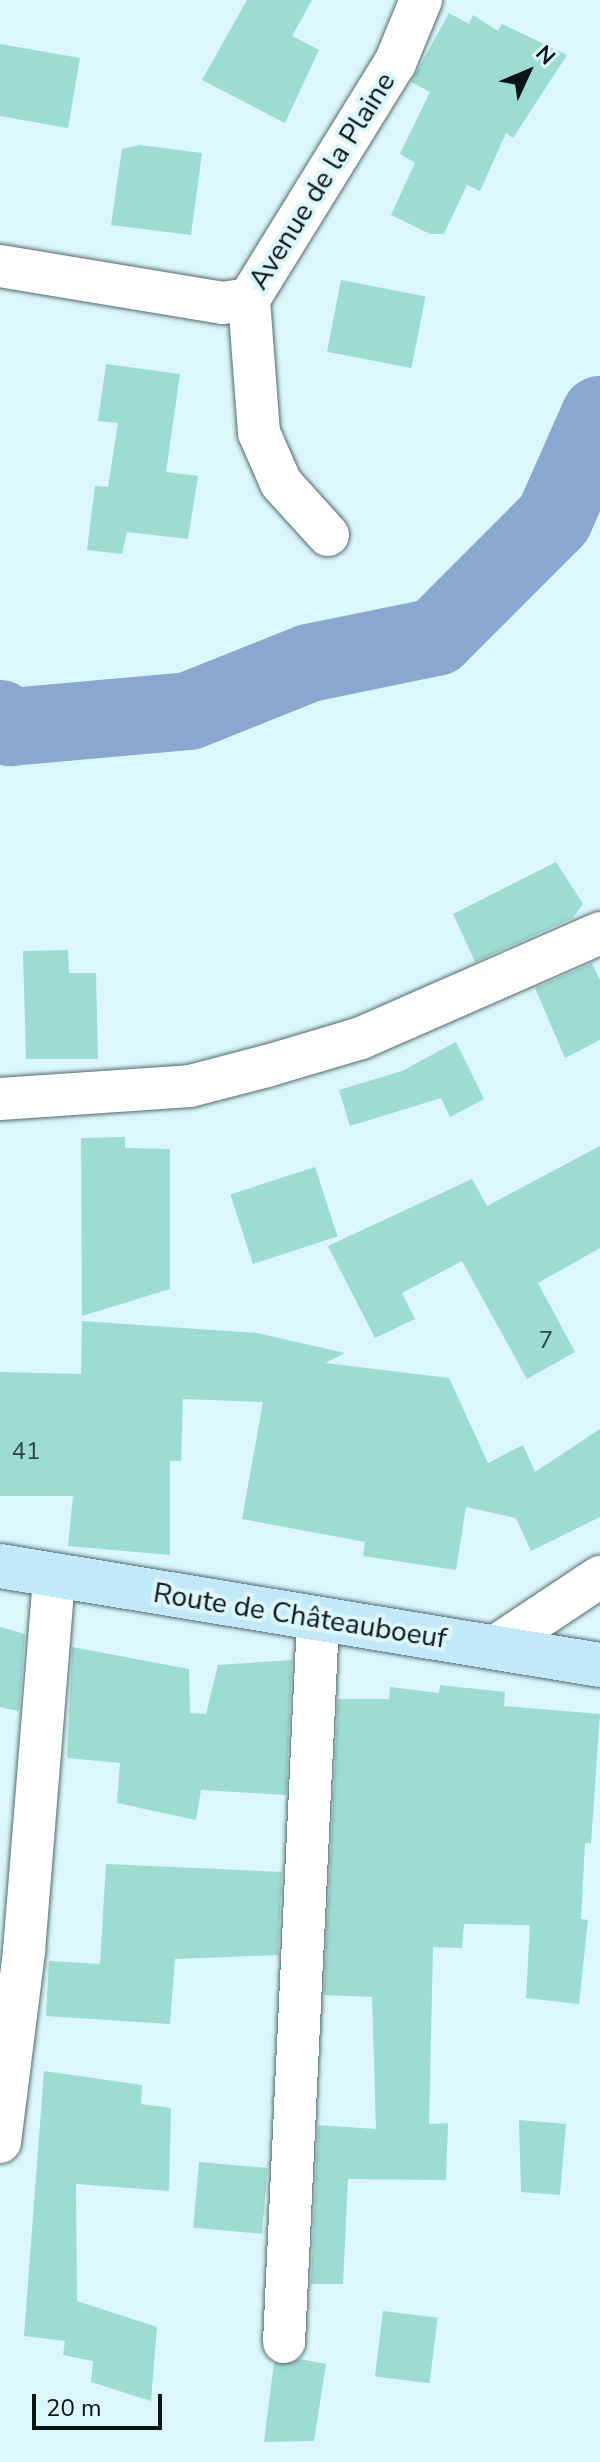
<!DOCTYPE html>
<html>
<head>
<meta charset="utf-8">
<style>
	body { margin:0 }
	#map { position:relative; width:600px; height:2462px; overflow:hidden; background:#dbf7fb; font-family:"Nunito Sans",sans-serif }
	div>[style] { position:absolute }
	.river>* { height:78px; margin:-39px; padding:0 39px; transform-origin:39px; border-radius:39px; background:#8aa8cf }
	.building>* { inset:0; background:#9cdcd2; transform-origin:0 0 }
	.roads { filter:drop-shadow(0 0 2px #526b6f) drop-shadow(0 0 2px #526b6f) }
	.street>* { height:42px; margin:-21px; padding:0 21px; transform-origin:21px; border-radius:21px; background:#fff }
	.secondary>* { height:44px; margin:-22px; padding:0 22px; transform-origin:22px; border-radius:22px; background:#c1e9fa }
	span { translate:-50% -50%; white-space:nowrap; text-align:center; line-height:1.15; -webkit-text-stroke:8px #dbf7fb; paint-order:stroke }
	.number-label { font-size:24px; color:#2e4644 }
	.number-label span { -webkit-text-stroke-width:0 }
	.street-label { font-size:28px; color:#0a1415 }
	.north { position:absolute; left:488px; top:32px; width:80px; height:80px; -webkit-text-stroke:6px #dbf7fb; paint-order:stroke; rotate:46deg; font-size:22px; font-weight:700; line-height:32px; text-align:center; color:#0a1415 }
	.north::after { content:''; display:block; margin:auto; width:28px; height:36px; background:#0a1415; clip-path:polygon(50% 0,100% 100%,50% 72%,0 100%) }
	.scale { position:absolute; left:32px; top:2394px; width:130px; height:36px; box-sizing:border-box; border:4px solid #0a1415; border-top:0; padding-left:10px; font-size:24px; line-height:28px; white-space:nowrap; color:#0a1415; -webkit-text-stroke:6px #dbf7fb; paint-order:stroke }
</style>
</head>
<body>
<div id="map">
	<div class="river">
		<i style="left:0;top:719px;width:13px;rotate:39deg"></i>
		<i style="left:10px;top:727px;width:180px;rotate:-5.1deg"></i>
		<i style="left:189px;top:711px;width:129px;rotate:-21.8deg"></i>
		<i style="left:309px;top:663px;width:130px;rotate:-11.6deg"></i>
		<i style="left:436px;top:637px;width:167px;rotate:-45deg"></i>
		<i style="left:554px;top:519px;width:114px;rotate:-66.1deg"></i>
	</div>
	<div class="building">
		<i style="clip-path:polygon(247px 0,312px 0,292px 36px,319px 50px,285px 123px,202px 80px)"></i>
		<i style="clip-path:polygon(449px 13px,469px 24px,473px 15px,498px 31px,502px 24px,567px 55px,513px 138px,506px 133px,480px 191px,467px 185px,444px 234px,430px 234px,391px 215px,415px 163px,400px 154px,430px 92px,411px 82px)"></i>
		<i style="clip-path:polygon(0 44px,80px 58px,68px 128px,0 116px)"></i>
		<i style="clip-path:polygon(140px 145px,202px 153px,191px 235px,111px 225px,122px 149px)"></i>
		<i style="left:341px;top:280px;width:86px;height:73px;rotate:11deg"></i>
		<i style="clip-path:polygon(106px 364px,180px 374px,166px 472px,198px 476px,188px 539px,127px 532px,122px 554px,87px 550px,95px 486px,108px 487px,118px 423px,98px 421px)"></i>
		<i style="clip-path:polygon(556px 862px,583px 904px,573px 918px,475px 962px,453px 914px)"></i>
		<i style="clip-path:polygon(68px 950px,69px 973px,96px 973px,98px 1059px,26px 1059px,23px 951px)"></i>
		<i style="clip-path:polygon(592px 963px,600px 980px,600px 1040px,565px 1058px,535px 988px)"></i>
		<i style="clip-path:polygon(456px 1042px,484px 1099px,450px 1117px,441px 1098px,350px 1126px,339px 1090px,402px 1071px)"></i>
		<i style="clip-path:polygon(125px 1137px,125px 1148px,170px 1149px,170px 1289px,82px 1316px,81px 1138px)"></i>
		<i style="clip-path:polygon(600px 1146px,600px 1248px,538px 1283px,575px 1352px,527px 1379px,462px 1261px,402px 1293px,415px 1319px,375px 1338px,328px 1246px,472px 1179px,487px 1206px)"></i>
		<i style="left:315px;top:1167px;width:73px;height:89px;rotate:72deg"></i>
		<i style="clip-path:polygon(82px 1321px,257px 1333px,345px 1353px,325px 1363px,449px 1378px,488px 1463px,523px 1445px,535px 1472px,600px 1429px,600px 1517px,531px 1551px,516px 1518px,466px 1507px,456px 1570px,363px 1556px,365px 1542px,242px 1519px,263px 1402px,183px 1399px,181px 1461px,170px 1461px,170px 1555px,68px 1546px,73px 1496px,0 1496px,0 1372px,81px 1374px)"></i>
		<i style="clip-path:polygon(0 1627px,25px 1634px,19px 1711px,0 1707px)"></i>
		<i style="clip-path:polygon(72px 1647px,189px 1669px,190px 1713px,206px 1714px,218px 1665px,292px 1660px,286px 1795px,201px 1790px,196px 1820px,117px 1803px,120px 1763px,67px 1758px)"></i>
		<i style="clip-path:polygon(440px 1685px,505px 1692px,504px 1706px,600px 1714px,591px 1843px,585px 1843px,581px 1919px,588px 1920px,579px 2004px,526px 1998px,530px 1925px,464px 1924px,462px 1948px,433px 1947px,429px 2124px,448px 2123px,446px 2180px,348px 2179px,343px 2284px,311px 2284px,318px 2125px,376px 2129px,372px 1997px,324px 1995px,338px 1699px,389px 1699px,390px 1687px,439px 1693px)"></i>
		<i style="clip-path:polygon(106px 1864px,282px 1872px,278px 1955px,175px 1959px,170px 2024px,46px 2016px,49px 1961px,100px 1964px)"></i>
		<i style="clip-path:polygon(44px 2071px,142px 2085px,141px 2104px,171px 2108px,169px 2191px,76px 2184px,77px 2301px,157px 2327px,151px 2401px,91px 2382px,93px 2361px,63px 2355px,65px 2341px,24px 2336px)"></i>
		<i style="clip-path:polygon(519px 2120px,566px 2124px,560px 2195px,521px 2192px)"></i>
		<i style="left:199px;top:2162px;width:69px;height:66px;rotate:5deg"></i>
		<i style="left:383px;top:2311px;width:55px;height:66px;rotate:7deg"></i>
		<i style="clip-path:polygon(300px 2359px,326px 2364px,314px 2441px,264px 2442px,274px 2363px)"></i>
	</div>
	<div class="roads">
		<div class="street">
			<i style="left:0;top:266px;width:226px;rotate:9.4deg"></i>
			<i style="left:223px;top:303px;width:26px;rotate:-9deg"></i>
			<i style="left:328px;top:535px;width:70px;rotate:-132.1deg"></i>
			<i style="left:281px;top:483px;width:55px;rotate:-113.7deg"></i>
			<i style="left:259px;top:433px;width:134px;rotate:-94.3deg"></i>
			<i style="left:249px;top:299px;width:278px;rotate:-58.3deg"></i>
			<i style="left:395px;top:63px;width:68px;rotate:-67.6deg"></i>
			<i style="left:0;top:1099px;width:190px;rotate:-3.9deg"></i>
			<i style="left:190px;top:1086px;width:80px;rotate:-14.6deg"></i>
			<i style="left:267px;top:1066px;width:98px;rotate:-16.6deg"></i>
			<i style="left:361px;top:1038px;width:261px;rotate:-23.7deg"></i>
			<i style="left:496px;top:1646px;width:125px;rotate:-33.6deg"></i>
			<i style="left:0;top:2142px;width:193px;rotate:-82.8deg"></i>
			<i style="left:24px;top:1951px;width:376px;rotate:-85.4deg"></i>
			<i style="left:284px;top:2342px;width:722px;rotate:-87.3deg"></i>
		</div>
		<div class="secondary">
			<i style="left:0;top:1566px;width:608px;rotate:9.37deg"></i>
		</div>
	</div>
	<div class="number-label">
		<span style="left:546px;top:1341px">7</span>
		<span style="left:26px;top:1452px">41</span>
	</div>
	<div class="street-label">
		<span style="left:322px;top:181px;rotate:-58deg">Avenue de la Plaine</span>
		<span style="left:300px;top:1616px;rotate:9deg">Route de Châteauboeuf</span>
	</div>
	<div class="north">N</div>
	<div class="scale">20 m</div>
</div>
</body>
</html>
